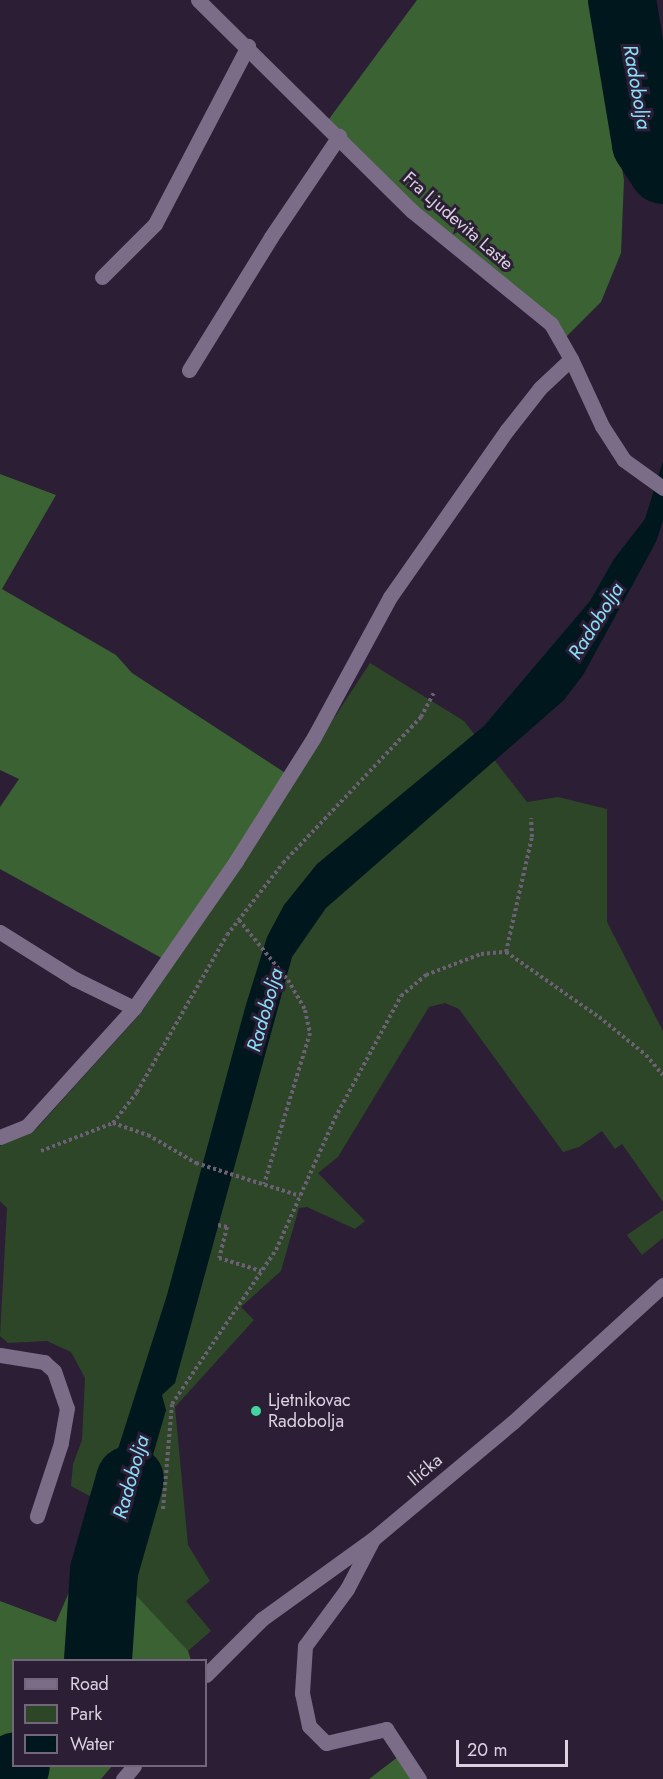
<!DOCTYPE html>
<html>
<head>
<meta charset="utf-8">
<style>
	body { margin:0 }
	#map { position:relative; width:663px; height:1779px; overflow:hidden; background:#2b1e35; font-family:Jost,sans-serif }
	div>[style] { position:absolute }
	.green>* { inset:0; background:#2d4628 }
	.forest>* { inset:0; background:#3b6233 }
	.water>* { inset:0; background:#00171e }
	.river>* { height:68px; margin:-34px; padding:0 34px; transform-origin:34px; border-radius:34px; background:#00171e }
	.path>* { height:4px; margin-top:-2px; transform-origin:0; background:repeating-linear-gradient(90deg,#6b6074 0 3px,transparent 0 6px) }
	.service>* { height:15px; margin:-7.5px; padding:0 7.5px; transform-origin:7.5px; border-radius:7.5px; background:#7b6d88 }
	.minor>* { height:15px; margin:-7.5px; padding:0 7.5px; transform-origin:7.5px; border-radius:7.5px; background:#7b6d88 }
	.dots>* { width:16px; height:16px; translate:-50% -50%; box-sizing:border-box; border:3px solid #2b1e35; border-radius:50% }
	span { translate:-50% -50%; white-space:nowrap; text-align:center; line-height:1.15; -webkit-text-stroke:6px #2b1e35; paint-order:stroke }
	.street-label { font-size:18px; color:#dad2e1 }
	.poi-label { font-size:18px; color:#dad2e1 }
	.left { translate:0 -50%; text-align:left }
	.water-label { font-size:20px; color:#88e1fb; font-style:italic }
	.legend { position:absolute; left:12px; top:1659px; width:195px; height:108px; box-sizing:border-box; background:#2b1e35; border:2px solid #71667a; margin:0; padding:8px 10px; list-style:none; font-size:18px; color:#dad2e1 }
	.legend li { display:flex; align-items:center; gap:12px; height:30px }
	.legend b { width:30px; border:2px solid #71667a }
	.scale { position:absolute; left:456px; top:1740px; width:112px; height:27px; box-sizing:border-box; border:3px solid #dad2e1; border-top:0; padding-left:8px; font-size:18px; line-height:21px; white-space:nowrap; color:#dad2e1; -webkit-text-stroke:4px #2b1e35; paint-order:stroke }
</style>
</head>
<body>
<div id="map">
	<div class="green">
		<i style="clip-path:polygon(370px 663px,464px 721px,527px 802px,558px 797px,607px 809px,607px 922px,663px 1031px,663px 1202px,622px 1144px,615px 1149px,602px 1131px,579px 1147px,563px 1152px,459px 1009px,445px 1003px,429px 1007px,338px 1157px,318px 1173px,365px 1221px,355px 1229px,307px 1207px,299px 1208px,281px 1271px,241px 1307px,254px 1320px,175px 1407px,188px 1545px,210px 1581px,186px 1601px,211px 1631px,188px 1651px,104px 1571px,81px 1565px,101px 1502px,71px 1486px,73px 1464px,82px 1440px,85px 1378px,71px 1352px,47px 1341px,8px 1343px,0 1336px,7px 1208px,0 1201px,0 1146px,37px 1128px,141px 1013px)"></i>
		<i style="clip-path:polygon(663px 1210px,663px 1238px,642px 1255px,627px 1235px)"></i>
	</div>
	<div class="forest">
		<i style="clip-path:polygon(417px 0,593px 0,624px 180px,621px 253px,601px 302px,561px 342px,326px 123px)"></i>
		<i style="clip-path:polygon(0 474px,56px 495px,2px 589px,116px 655px,132px 673px,290px 776px,167px 961px,0 869px,0 807px,19px 779px,0 770px)"></i>
		<i style="clip-path:polygon(81px 1565px,118px 1576px,188px 1651px,191px 1660px,14px 1660px,14px 1766px,112px 1766px,101px 1779px,0 1779px,0 1601px,56px 1622px)"></i>
		<i style="clip-path:polygon(403px 1753px,419px 1779px,369px 1779px)"></i>
	</div>
	<div class="water">
		<i style="clip-path:polygon(663px 461px,663px 521px,656px 542px,583px 675px,564px 700px,326px 908px,292px 957px,175px 1383px,162px 1395px,166px 1410px,118px 1576px,81px 1565px,167px 1295px,245px 1008px,267px 937px,284px 905px,317px 864px,484px 726px,590px 601px,614px 559px,645px 519px)"></i>
	</div>
	<div class="river">
		<i style="left:622px;top:0;width:146px;rotate:80.5deg"></i>
		<i style="left:646px;top:144px;width:31px;rotate:57deg"></i>
		<i style="left:98px;top:1660px;width:89px;rotate:-86.1deg"></i>
		<i style="left:104px;top:1571px;width:95px;rotate:-74.1deg"></i>
		<i style="left:0;top:1775px;width:18px;rotate:-29deg"></i>
	</div>
	<div class="path">
		<i style="left:239px;top:920px;width:77px;rotate:50.8deg"></i>
		<i style="left:288px;top:980px;width:34px;rotate:60deg"></i>
		<i style="left:305px;top:1010px;width:24px;rotate:78deg"></i>
		<i style="left:310px;top:1033px;width:158px;rotate:106.9deg"></i>
		<i style="left:506px;top:952px;width:118px;rotate:-77.3deg"></i>
		<i style="left:532px;top:837px;width:19px;rotate:-93deg"></i>
		<i style="left:113px;top:1123px;width:37px;rotate:19deg"></i>
		<i style="left:148px;top:1135px;width:56px;rotate:30.3deg"></i>
		<i style="left:196px;top:1163px;width:109px;rotate:17.6deg"></i>
		<i style="left:41px;top:1151px;width:77px;rotate:-21.3deg"></i>
		<i style="left:113px;top:1123px;width:39px;rotate:-52deg"></i>
		<i style="left:137px;top:1092px;width:181px;rotate:-60.2deg"></i>
		<i style="left:227px;top:935px;width:91px;rotate:-52.1deg"></i>
		<i style="left:283px;top:863px;width:201px;rotate:-46.6deg"></i>
		<i style="left:421px;top:717px;width:27px;rotate:-62deg"></i>
		<i style="left:218px;top:1225px;width:9px;rotate:13deg"></i>
		<i style="left:227px;top:1227px;width:32px;rotate:104deg"></i>
		<i style="left:219px;top:1258px;width:44px;rotate:17.2deg"></i>
		<i style="left:163px;top:1509px;width:105px;rotate:-85.1deg"></i>
		<i style="left:172px;top:1404px;width:186px;rotate:-56deg"></i>
		<i style="left:276px;top:1250px;width:145px;rotate:-65.9deg"></i>
		<i style="left:335px;top:1118px;width:139px;rotate:-61.6deg"></i>
		<i style="left:401px;top:996px;width:33px;rotate:-40deg"></i>
		<i style="left:426px;top:975px;width:59px;rotate:-20.9deg"></i>
		<i style="left:481px;top:954px;width:25px;rotate:-5deg"></i>
		<i style="left:506px;top:952px;width:113px;rotate:35deg"></i>
		<i style="left:599px;top:1017px;width:60px;rotate:39deg"></i>
		<i style="left:646px;top:1055px;width:26px;rotate:50deg"></i>
	</div>
	<div class="service">
		<i style="left:0;top:1355px;width:45px;rotate:9deg"></i>
		<i style="left:44px;top:1362px;width:13px;rotate:42deg"></i>
		<i style="left:54px;top:1371px;width:39px;rotate:71deg"></i>
		<i style="left:67px;top:1408px;width:36px;rotate:100deg"></i>
		<i style="left:61px;top:1443px;width:77px;rotate:108.2deg"></i>
	</div>
	<div class="minor">
		<i style="left:198px;top:0;width:301px;rotate:44.6deg"></i>
		<i style="left:412px;top:211px;width:179px;rotate:39.1deg"></i>
		<i style="left:551px;top:324px;width:40px;rotate:60.3deg"></i>
		<i style="left:571px;top:359px;width:74px;rotate:65.2deg"></i>
		<i style="left:602px;top:426px;width:40px;rotate:57.1deg"></i>
		<i style="left:624px;top:460px;width:48px;rotate:35.7deg"></i>
		<i style="left:102px;top:277px;width:75px;rotate:-45deg"></i>
		<i style="left:155px;top:224px;width:201px;rotate:-62.4deg"></i>
		<i style="left:189px;top:370px;width:156px;rotate:-58.3deg"></i>
		<i style="left:271px;top:237px;width:122px;rotate:-56deg"></i>
		<i style="left:0;top:932px;width:89px;rotate:32.1deg"></i>
		<i style="left:75px;top:979px;width:66px;rotate:26.2deg"></i>
		<i style="left:0;top:1137px;width:29px;rotate:-22deg"></i>
		<i style="left:27px;top:1126px;width:159px;rotate:-47.8deg"></i>
		<i style="left:134px;top:1008px;width:179px;rotate:-55.2deg"></i>
		<i style="left:236px;top:861px;width:146px;rotate:-57.8deg"></i>
		<i style="left:314px;top:737px;width:159px;rotate:-61.5deg"></i>
		<i style="left:390px;top:597px;width:204px;rotate:-55deg"></i>
		<i style="left:507px;top:430px;width:53px;rotate:-51.8deg"></i>
		<i style="left:540px;top:388px;width:42px;rotate:-43.1deg"></i>
		<i style="left:372px;top:1541px;width:54px;rotate:117.5deg"></i>
		<i style="left:347px;top:1589px;width:71px;rotate:126.4deg"></i>
		<i style="left:305px;top:1646px;width:47px;rotate:93.7deg"></i>
		<i style="left:302px;top:1693px;width:34px;rotate:78deg"></i>
		<i style="left:309px;top:1726px;width:24px;rotate:45deg"></i>
		<i style="left:326px;top:1743px;width:62px;rotate:-13.1deg"></i>
		<i style="left:386px;top:1729px;width:60px;rotate:56.6deg"></i>
		<i style="left:206px;top:1675px;width:79px;rotate:-45deg"></i>
		<i style="left:262px;top:1619px;width:137px;rotate:-35.8deg"></i>
		<i style="left:373px;top:1539px;width:182px;rotate:-39.9deg"></i>
		<i style="left:513px;top:1422px;width:203px;rotate:-42.4deg"></i>
		<i style="left:123px;top:1779px;width:17px;rotate:-50deg"></i>
	</div>
	<div class="dots">
		<i style="left:256px;top:1411px;background:#44d49f"></i>
	</div>
	<div class="street-label">
		<span style="left:458px;top:221px;rotate:41deg">Fra Ljudevita Laste</span>
		<span style="left:425px;top:1470px;rotate:-40deg">Ilićka</span>
	</div>
	<div class="poi-label">
		<span class="left" style="left:268px;top:1411px">Ljetnikovac<br>Radobolja</span>
	</div>
	<div class="water-label">
		<span style="left:637px;top:87px;rotate:80deg">Radobolja</span>
		<span style="left:596px;top:621px;rotate:-58deg">Radobolja</span>
		<span style="left:265px;top:1010px;rotate:-74deg">Radobolja</span>
		<span style="left:131px;top:1477px;rotate:-74deg">Radobolja</span>
	</div>
	<ul class="legend">
	<li><b style="height:8px;background:#7b6d88"></b>Road</li>
	<li><b style="height:16px;background:#2d4628"></b>Park</li>
	<li><b style="height:16px;background:#00171e"></b>Water</li>
	</ul>
	<div class="scale">20 m</div>
</div>
</body>
</html>
